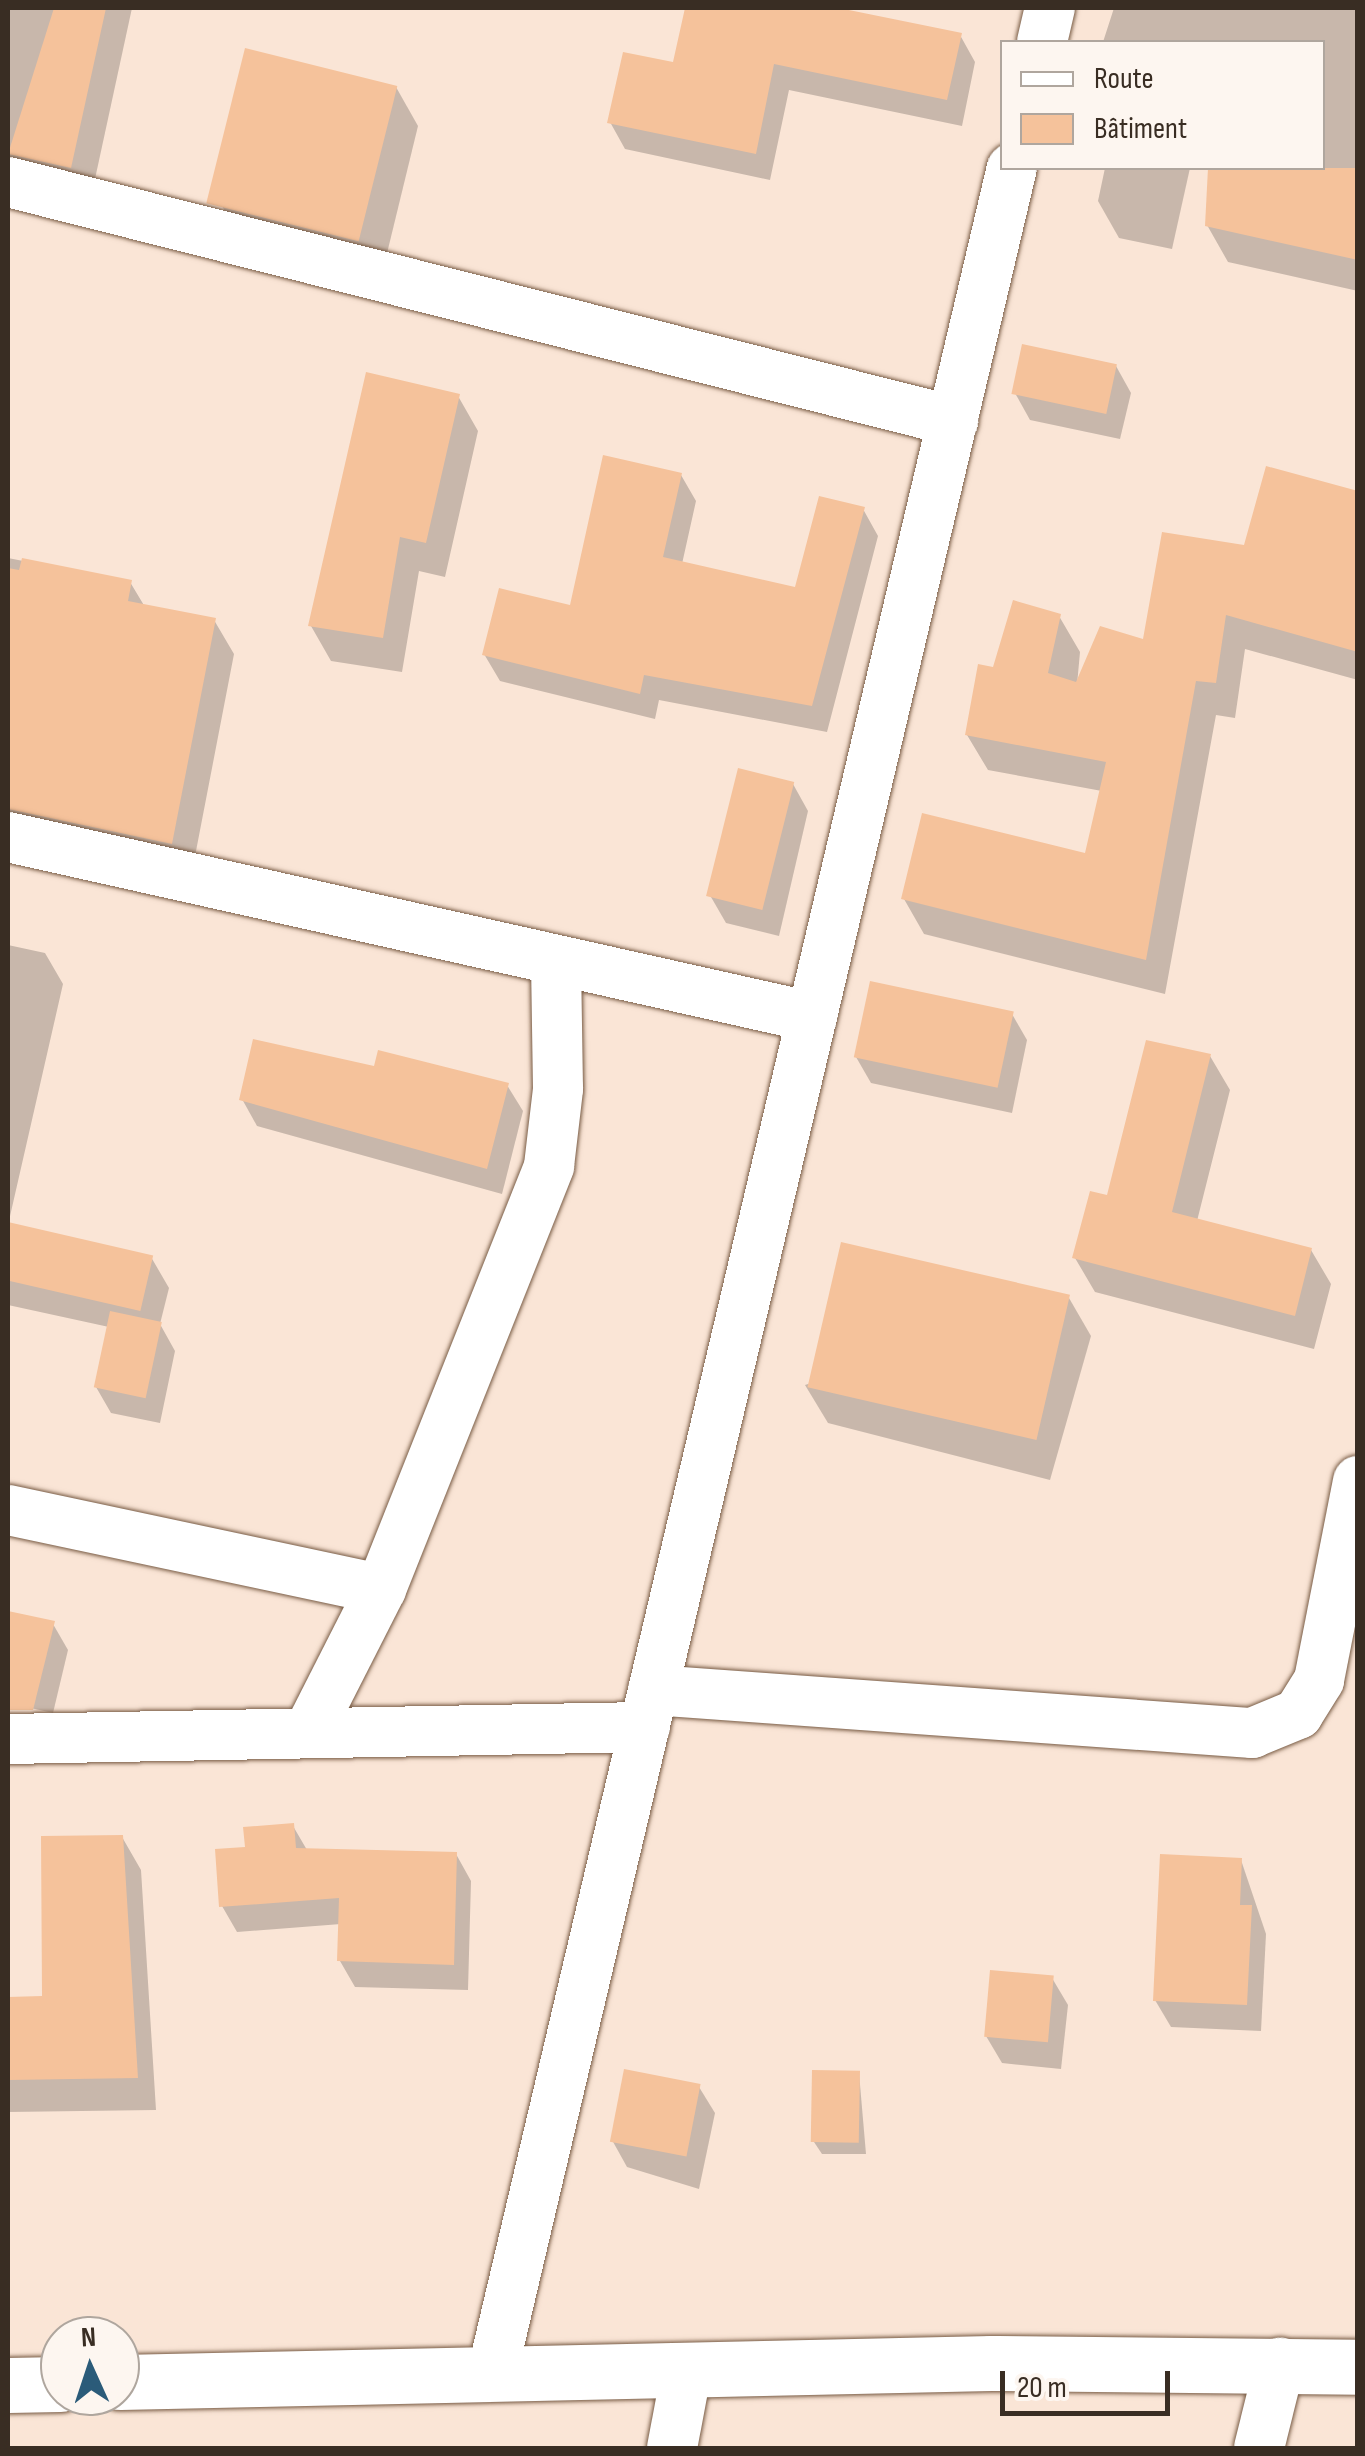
<!DOCTYPE html>
<html>
<head>
<meta charset="utf-8">
<style>
	body { margin:0 }
	#map { position:relative; width:1365px; height:2456px; overflow:hidden; background:#fae5d6; font-family:"Sofia Sans Condensed",sans-serif }
	div>[style] { position:absolute }
	.shadow>* { inset:0; background:#0003 }
	.building>* { inset:0; background:#f5c29b; transform-origin:0 0 }
	.roads { filter:drop-shadow(0 0 2px #785b44) drop-shadow(0 0 2px #785b44) }
	.minor>* { height:50px; margin:-25px; padding:0 25px; transform-origin:25px; border-radius:25px; background:#fff }
	.tertiary>* { height:55px; margin:-27.5px; padding:0 27.5px; transform-origin:27.5px; border-radius:27.5px; background:#fff }
	span { translate:-50% -50%; white-space:nowrap; text-align:center; line-height:1.15; -webkit-text-stroke:8px #fdf6f0; paint-order:stroke }
	.frame { position:absolute; inset:0; border:10px solid #392d23; pointer-events:none }
	.legend { position:absolute; left:1000px; top:40px; width:325px; height:130px; box-sizing:border-box; background:#fdf6f0; border:2px solid #afa69e; margin:0; padding:12px 18px; list-style:none; font-size:30px; color:#392d23 }
	.legend li { display:flex; align-items:center; gap:20px; height:50px }
	.legend b { width:50px; border:2px solid #afa69e }
	.north { position:absolute; left:40px; top:2316px; width:100px; height:100px; box-sizing:border-box; background:#fdf6f0; border:2px solid #afa69e; border-radius:50%; rotate:357deg; font-size:28px; font-weight:700; line-height:40px; text-align:center; color:#392d23 }
	.north::after { content:''; display:block; margin:auto; width:35px; height:45px; background:#2b5b79; clip-path:polygon(50% 0,100% 100%,50% 72%,0 100%) }
	.scale { position:absolute; left:1000px; top:2371px; width:170px; height:45px; box-sizing:border-box; border:5px solid #392d23; border-top:0; padding-left:12px; font-size:30px; line-height:35px; white-space:nowrap; color:#392d23; -webkit-text-stroke:8px #fdf6f0; paint-order:stroke }
</style>
</head>
<body>
<div id="map">
	<div class="shadow">
		<i style="clip-path:polygon(8px 8px,132px 8px,90px 202px,8px 185px)"></i>
		<i style="clip-path:polygon(687px 8px,826px 8px,960px 35px,975px 62px,962px 126px,789px 90px,770px 180px,625px 149px,610px 122px,675px 65px)"></i>
		<i style="clip-path:polygon(1114px 8px,1358px 8px,1358px 291px,1228px 262px,1207px 225px,1210px 168px,1322px 168px,1322px 42px,1103px 42px)"></i>
		<i style="clip-path:polygon(246px 51px,396px 87px,418px 126px,381px 278px,244px 244px,222px 206px)"></i>
		<i style="clip-path:polygon(1105px 168px,1190px 168px,1172px 249px,1119px 238px,1098px 201px)"></i>
		<i style="clip-path:polygon(1116px 366px,1131px 393px,1120px 439px,1030px 420px,1015px 393px)"></i>
		<i style="clip-path:polygon(458px 396px,478px 431px,445px 577px,419px 571px,402px 672px,331px 661px,311px 626px)"></i>
		<i style="clip-path:polygon(681px 475px,696px 501px,682px 564px,797px 590px,863px 509px,878px 536px,827px 732px,659px 700px,655px 719px,500px 681px,484px 654px,571px 608px)"></i>
		<i style="clip-path:polygon(1358px 494px,1358px 680px,1245px 649px,1235px 718px,1216px 715px,1165px 994px,924px 934px,904px 899px,1087px 856px,1102px 791px,988px 770px,967px 735px,995px 670px,1059px 616px,1080px 652px,1077px 685px,1145px 642px,1245px 548px)"></i>
		<i style="clip-path:polygon(8px 558px,130px 582px,145px 607px,214px 620px,234px 654px,191px 877px,8px 844px)"></i>
		<i style="clip-path:polygon(793px 784px,808px 811px,779px 936px,726px 923px,711px 897px)"></i>
		<i style="clip-path:polygon(8px 945px,45px 953px,63px 984px,8px 1225px,151px 1257px,169px 1288px,160px 1324px,175px 1351px,160px 1423px,111px 1413px,96px 1387px,109px 1327px,8px 1305px)"></i>
		<i style="clip-path:polygon(1012px 1014px,1027px 1040px,1012px 1113px,871px 1083px,856px 1057px)"></i>
		<i style="clip-path:polygon(1210px 1056px,1230px 1090px,1197px 1221px,1311px 1250px,1331px 1284px,1314px 1349px,1095px 1292px,1075px 1258px)"></i>
		<i style="clip-path:polygon(376px 1069px,507px 1085px,523px 1111px,502px 1194px,257px 1126px,242px 1099px)"></i>
		<i style="clip-path:polygon(1069px 1298px,1091px 1336px,1050px 1480px,828px 1423px,805px 1385px)"></i>
		<i style="clip-path:polygon(8px 1613px,53px 1624px,68px 1650px,53px 1713px,8px 1703px)"></i>
		<i style="clip-path:polygon(293px 1826px,307px 1850px,456px 1854px,471px 1881px,468px 1990px,355px 1987px,340px 1961px,341px 1924px,237px 1932px,222px 1906px)"></i>
		<i style="clip-path:polygon(122px 1837px,141px 1870px,156px 2110px,8px 2112px,8px 2000px,44px 1999px)"></i>
		<i style="clip-path:polygon(1241px 1860px,1266px 1934px,1261px 2031px,1171px 2027px,1155px 2000px)"></i>
		<i style="clip-path:polygon(1052px 1978px,1068px 2005px,1061px 2069px,1002px 2063px,986px 2036px)"></i>
		<i style="clip-path:polygon(859px 2073px,866px 2154px,822px 2154px,814px 2142px)"></i>
		<i style="clip-path:polygon(699px 2087px,715px 2113px,699px 2189px,627px 2167px,612px 2140px)"></i>
	</div>
	<div class="building">
		<i style="clip-path:polygon(54px 8px,106px 8px,71px 168px,8px 154px)"></i>
		<i style="clip-path:polygon(685px 8px,839px 8px,962px 33px,947px 100px,774px 64px,756px 154px,607px 123px,623px 52px,673px 62px)"></i>
		<i style="left:245px;top:48px;width:157px;height:160px;rotate:14deg"></i>
		<i style="clip-path:polygon(1208px 168px,1358px 168px,1358px 260px,1205px 226px)"></i>
		<i style="left:1022px;top:344px;width:97px;height:51px;rotate:12deg"></i>
		<i style="clip-path:polygon(366px 372px,460px 394px,426px 543px,400px 537px,383px 638px,308px 626px)"></i>
		<i style="clip-path:polygon(603px 455px,682px 473px,663px 557px,795px 587px,819px 496px,865px 507px,812px 706px,644px 675px,640px 694px,482px 655px,499px 588px,570px 605px)"></i>
		<i style="clip-path:polygon(1266px 466px,1358px 491px,1358px 652px,1226px 615px,1216px 683px,1196px 681px,1146px 960px,901px 899px,922px 813px,1085px 853px,1106px 762px,965px 735px,978px 664px,993px 667px,1013px 600px,1061px 614px,1048px 673px,1076px 682px,1100px 626px,1143px 639px,1162px 532px,1244px 545px)"></i>
		<i style="clip-path:polygon(22px 558px,132px 580px,128px 601px,216px 618px,172px 844px,8px 809px,8px 568px,19px 570px)"></i>
		<i style="left:738px;top:768px;width:58px;height:132px;rotate:14deg"></i>
		<i style="left:870px;top:981px;width:147px;height:78px;rotate:12deg"></i>
		<i style="clip-path:polygon(253px 1039px,374px 1066px,378px 1050px,509px 1083px,487px 1169px,239px 1100px)"></i>
		<i style="clip-path:polygon(1146px 1040px,1211px 1054px,1172px 1212px,1312px 1248px,1295px 1316px,1072px 1258px,1090px 1191px,1107px 1195px)"></i>
		<i style="left:8px;top:1222px;width:149px;height:57px;rotate:13deg"></i>
		<i style="left:841px;top:1242px;width:235px;height:149px;rotate:13deg"></i>
		<i style="left:110px;top:1311px;width:53px;height:78px;rotate:12deg"></i>
		<i style="clip-path:polygon(8px 1611px,55px 1621px,33px 1710px,8px 1710px)"></i>
		<i style="clip-path:polygon(294px 1823px,296px 1848px,457px 1852px,454px 1965px,337px 1961px,339px 1898px,219px 1907px,215px 1849px,245px 1847px,243px 1827px)"></i>
		<i style="clip-path:polygon(123px 1835px,138px 2078px,8px 2080px,8px 1997px,42px 1996px,41px 1836px)"></i>
		<i style="clip-path:polygon(1160px 1854px,1242px 1858px,1240px 1905px,1252px 1905px,1247px 2005px,1153px 2001px)"></i>
		<i style="left:990px;top:1970px;width:64px;height:67px;rotate:5deg"></i>
		<i style="left:624px;top:2069px;width:78px;height:74px;rotate:11deg"></i>
		<i style="left:812px;top:2070px;width:48px;height:72px;rotate:1deg"></i>
	</div>
	<div class="roads">
		<div class="minor">
			<i style="left:1042px;top:42px;width:35px;rotate:-77deg"></i>
			<i style="left:8px;top:182px;width:975px;rotate:14.19deg"></i>
			<i style="left:8px;top:837px;width:824px;rotate:12.62deg"></i>
			<i style="left:8px;top:1510px;width:381px;rotate:12deg"></i>
			<i style="left:653px;top:1690px;width:601px;rotate:4.11deg"></i>
			<i style="left:1252px;top:1733px;width:50px;rotate:-22.4deg"></i>
			<i style="left:1298px;top:1714px;width:40px;rotate:-58deg"></i>
			<i style="left:1319px;top:1680px;width:203px;rotate:-78.9deg"></i>
			<i style="left:310px;top:1729px;width:157px;rotate:-63.1deg"></i>
			<i style="left:381px;top:1589px;width:455px;rotate:-68.3deg"></i>
			<i style="left:549px;top:1166px;width:78px;rotate:-83.3deg"></i>
			<i style="left:558px;top:1089px;width:128px;rotate:-90.9deg"></i>
			<i style="left:8px;top:1739px;width:637px;rotate:-1.08deg"></i>
			<i style="left:492px;top:2374px;width:2266px;rotate:-76.74deg"></i>
			<i style="left:672px;top:2448px;width:75px;rotate:-79.3deg"></i>
			<i style="left:1259px;top:2448px;width:88px;rotate:-76.1deg"></i>
		</div>
		<div class="tertiary">
			<i style="left:120px;top:2382px;width:871px;rotate:-1.25deg"></i>
			<i style="left:991px;top:2363px;width:367px;rotate:0.6deg"></i>
			<i style="left:8px;top:2385px;width:52px;rotate:-1.1deg"></i>
		</div>
	</div>
	<div class="frame"></div>
	<ul class="legend">
	<li><b style="height:12px;background:#fff"></b>Route</li>
	<li><b style="height:28px;background:#f5c29b"></b>Bâtiment</li>
	</ul>
	<div class="north">N</div>
	<div class="scale">20 m</div>
</div>
</body>
</html>
